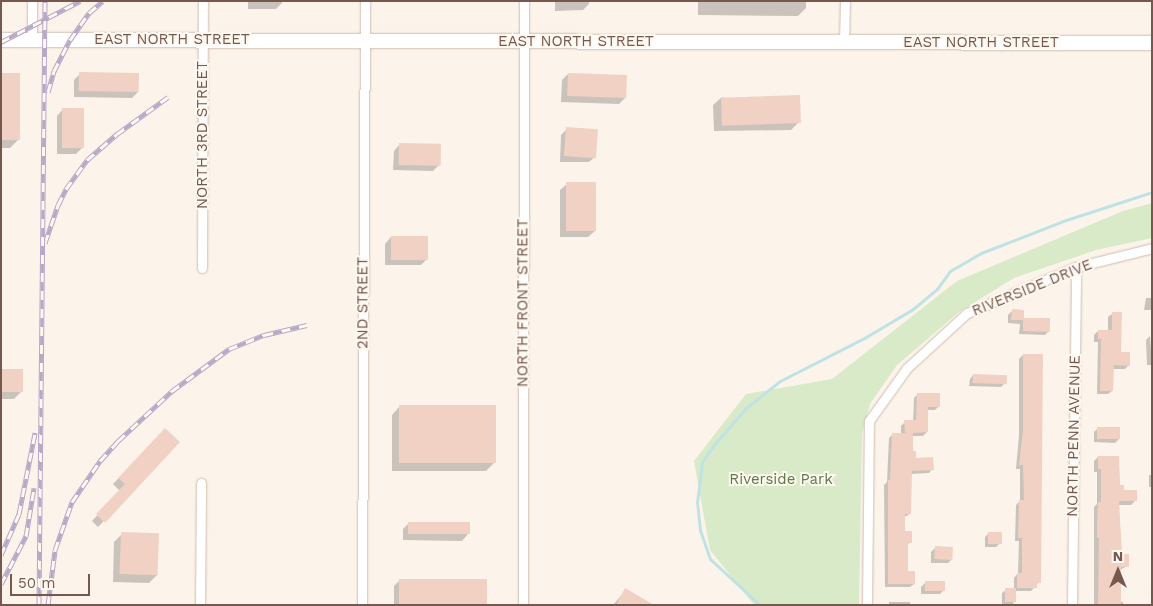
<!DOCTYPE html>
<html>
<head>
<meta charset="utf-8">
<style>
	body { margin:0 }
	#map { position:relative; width:1153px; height:606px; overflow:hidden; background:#fcf4ea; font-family:"Work Sans",sans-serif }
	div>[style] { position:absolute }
	.green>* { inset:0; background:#d8eac8 }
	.shadow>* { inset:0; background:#0003; transform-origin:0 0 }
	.stream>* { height:3px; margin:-1.5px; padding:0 1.5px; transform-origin:1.5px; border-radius:1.5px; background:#bfe3e5 }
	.building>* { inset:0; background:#f0d1c3; transform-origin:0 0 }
	.roads { filter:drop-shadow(0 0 1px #d0bdb2) drop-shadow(0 0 1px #d0bdb2) }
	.street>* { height:9px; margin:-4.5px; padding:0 4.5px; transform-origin:4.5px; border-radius:4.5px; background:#fff }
	.secondary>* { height:14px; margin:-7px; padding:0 7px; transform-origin:7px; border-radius:7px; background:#fff }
	.rail>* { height:5px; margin-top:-2.5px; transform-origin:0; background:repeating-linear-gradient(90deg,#fef8f1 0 9px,#b6a8c6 0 18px); box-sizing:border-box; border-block:1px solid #b6a8c6 }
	span { translate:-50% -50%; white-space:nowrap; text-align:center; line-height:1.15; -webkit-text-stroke:4px #fef8f1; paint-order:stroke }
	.street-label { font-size:15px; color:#76594e }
	.park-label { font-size:15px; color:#5a7b46 }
	.frame { position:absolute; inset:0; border:2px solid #76594e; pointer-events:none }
	.north { position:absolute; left:1093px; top:546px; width:50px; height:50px; -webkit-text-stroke:4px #fef8f1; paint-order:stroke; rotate:0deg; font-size:14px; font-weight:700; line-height:20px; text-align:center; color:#76594e }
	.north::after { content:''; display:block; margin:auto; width:18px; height:22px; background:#76594e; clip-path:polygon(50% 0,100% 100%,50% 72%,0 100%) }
	.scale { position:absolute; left:10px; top:574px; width:80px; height:22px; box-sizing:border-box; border:2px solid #76594e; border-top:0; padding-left:6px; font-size:15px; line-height:18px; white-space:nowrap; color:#76594e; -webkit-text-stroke:4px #fef8f1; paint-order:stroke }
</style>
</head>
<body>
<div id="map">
	<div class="green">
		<i style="clip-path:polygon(1152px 203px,1152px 238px,1096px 250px,1014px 278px,959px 312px,897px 365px,870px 404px,862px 433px,859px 605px,755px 605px,750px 600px,710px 550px,694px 461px,746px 394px,832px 379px,957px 281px,1123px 211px)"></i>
	</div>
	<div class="shadow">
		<i style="clip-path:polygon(248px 1px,282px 1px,282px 3px,276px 9px,248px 9px)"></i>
		<i style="clip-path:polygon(555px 1px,589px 1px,589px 4px,583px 10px,555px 11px)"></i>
		<i style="clip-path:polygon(698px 1px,806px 1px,806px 8px,798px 16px,698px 15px)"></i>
		<i style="clip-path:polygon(1px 74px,18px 140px,10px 148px,1px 148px)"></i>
		<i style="clip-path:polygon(80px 74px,138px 92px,132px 98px,74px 97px,74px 80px)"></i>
		<i style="clip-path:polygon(568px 74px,625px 98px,619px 104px,561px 102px,562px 80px)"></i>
		<i style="clip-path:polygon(722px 97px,799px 122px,791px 130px,714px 131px,713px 105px)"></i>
		<i style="clip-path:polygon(63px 109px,82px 148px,76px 154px,57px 154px,57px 116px)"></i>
		<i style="clip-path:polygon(567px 129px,596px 156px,589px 162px,560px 162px,561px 135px)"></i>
		<i style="clip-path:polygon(400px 144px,439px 165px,433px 171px,393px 170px,394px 151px)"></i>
		<i style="clip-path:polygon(567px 184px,595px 231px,588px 237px,560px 237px,560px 190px)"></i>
		<i style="clip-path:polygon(391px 237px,427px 259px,421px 265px,385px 265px,385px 244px)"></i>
		<i style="clip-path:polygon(1146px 298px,1152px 298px,1152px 310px,1144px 310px)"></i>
		<i style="clip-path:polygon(1012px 311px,1022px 319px,1049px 331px,1045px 335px,1019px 334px,1020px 324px,1008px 323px,1008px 315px)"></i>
		<i style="clip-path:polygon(1112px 314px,1120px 353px,1129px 365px,1125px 369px,1112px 369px,1112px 391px,1108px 394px,1097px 394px,1098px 342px,1094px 342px,1094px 335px,1098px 331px,1108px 331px,1108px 317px)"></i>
		<i style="clip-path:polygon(1150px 336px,1152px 365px,1147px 365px,1146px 340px)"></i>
		<i style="clip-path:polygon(1023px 355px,1039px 582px,1031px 591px,1015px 591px,1015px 601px,1012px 605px,1002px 605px,1002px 593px,1006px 590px,1014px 590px,1014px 578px,1018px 573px,1019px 541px,1015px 541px,1016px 505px,1020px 501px,1020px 469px,1016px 469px,1019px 435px,1019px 359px)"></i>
		<i style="clip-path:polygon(1px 370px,21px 392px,14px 399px,1px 399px)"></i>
		<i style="clip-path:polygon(973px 375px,1005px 383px,1001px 387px,969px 386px,970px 379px)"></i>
		<i style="clip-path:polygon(918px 394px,939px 406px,935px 410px,926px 410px,927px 432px,923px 436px,912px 436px,912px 453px,915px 459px,932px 469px,929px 473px,910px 474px,910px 514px,904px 517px,904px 533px,910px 542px,907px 546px,907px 572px,914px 584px,910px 587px,885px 587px,884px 485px,887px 482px,889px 438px,893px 434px,901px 434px,901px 426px,905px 422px,913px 422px,914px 398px)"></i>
		<i style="clip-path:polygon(400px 406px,495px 462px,486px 471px,392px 471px,392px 415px)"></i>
		<i style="clip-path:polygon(1098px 428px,1119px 439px,1115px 443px,1094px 442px,1094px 432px)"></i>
		<i style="clip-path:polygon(165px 430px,178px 443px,98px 527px,92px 521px,120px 491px,113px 484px)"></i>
		<i style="clip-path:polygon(1098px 457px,1122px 492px,1135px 501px,1131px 505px,1118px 505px,1120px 555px,1127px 566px,1120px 570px,1120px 602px,1123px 602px,1123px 605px,1094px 605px,1094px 507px,1097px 504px,1097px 472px,1094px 472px,1094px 461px)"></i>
		<i style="left:1152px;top:475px;width:12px;height:3px;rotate:90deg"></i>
		<i style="clip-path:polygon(409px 523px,468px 534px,462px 541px,403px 540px,403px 529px)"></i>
		<i style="clip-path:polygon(989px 533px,1000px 543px,996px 547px,985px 547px,985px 537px)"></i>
		<i style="clip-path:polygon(122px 534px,158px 574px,149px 583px,113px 582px,114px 542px)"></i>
		<i style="clip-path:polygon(935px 548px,952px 559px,948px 563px,931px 563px,931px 552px)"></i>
		<i style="clip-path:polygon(400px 580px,486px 605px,394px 605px,394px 586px)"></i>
		<i style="clip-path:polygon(925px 583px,944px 590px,940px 594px,921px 594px,921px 587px)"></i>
		<i style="clip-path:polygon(626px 590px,651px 605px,613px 605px)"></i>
		<i style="left:889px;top:602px;width:21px;height:4px"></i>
	</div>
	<div class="stream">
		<i style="left:760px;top:605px;width:68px;rotate:-137.4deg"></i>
		<i style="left:710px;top:559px;width:31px;rotate:-109deg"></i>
		<i style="left:700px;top:530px;width:27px;rotate:-96deg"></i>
		<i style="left:697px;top:503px;width:41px;rotate:-83deg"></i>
		<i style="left:702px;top:462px;width:18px;rotate:-56deg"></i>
		<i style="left:712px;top:447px;width:52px;rotate:-48.9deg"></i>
		<i style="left:746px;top:408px;width:43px;rotate:-38.5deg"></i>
		<i style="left:780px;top:381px;width:97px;rotate:-27.1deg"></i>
		<i style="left:866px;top:337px;width:55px;rotate:-30.8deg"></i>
		<i style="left:913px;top:309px;width:31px;rotate:-40deg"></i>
		<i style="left:937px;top:289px;width:22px;rotate:-54deg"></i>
		<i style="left:950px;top:271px;width:36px;rotate:-30deg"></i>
		<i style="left:981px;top:253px;width:88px;rotate:-21.3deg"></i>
		<i style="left:1063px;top:221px;width:94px;rotate:-18deg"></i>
	</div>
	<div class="building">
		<i style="left:79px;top:72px;width:60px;height:19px;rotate:1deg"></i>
		<i style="left:1px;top:73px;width:19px;height:67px"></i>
		<i style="left:568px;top:73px;width:59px;height:23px;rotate:2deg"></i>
		<i style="left:800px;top:95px;width:28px;height:79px;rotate:88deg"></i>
		<i style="left:62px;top:108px;width:22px;height:40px"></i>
		<i style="left:566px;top:127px;width:32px;height:29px;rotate:4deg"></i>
		<i style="left:399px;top:143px;width:42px;height:22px;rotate:1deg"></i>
		<i style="left:566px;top:182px;width:30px;height:49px"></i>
		<i style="left:391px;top:236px;width:37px;height:24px"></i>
		<i style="clip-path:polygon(1012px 309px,1024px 310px,1024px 318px,1050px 318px,1050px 332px,1023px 331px,1023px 320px,1011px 320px)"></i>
		<i style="clip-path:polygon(1112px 312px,1122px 312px,1121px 352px,1130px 352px,1130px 366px,1114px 365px,1113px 391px,1100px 391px,1101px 339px,1098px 339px,1098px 330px,1112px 330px)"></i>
		<i style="clip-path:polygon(1023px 354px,1043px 354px,1041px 583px,1037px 583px,1037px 588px,1017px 588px,1017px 573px,1022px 573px,1022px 538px,1018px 538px,1019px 500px,1024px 500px,1023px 465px,1019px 465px,1023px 430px)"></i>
		<i style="left:1px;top:369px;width:22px;height:23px"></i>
		<i style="left:973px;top:374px;width:34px;height:9px;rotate:2deg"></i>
		<i style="clip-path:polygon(917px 393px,940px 393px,940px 407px,928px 407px,928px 432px,913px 433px,913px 451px,916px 451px,916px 458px,933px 457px,934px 470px,912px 471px,911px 514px,905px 514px,905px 531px,912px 531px,912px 543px,908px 543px,908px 571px,915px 571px,915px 584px,888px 584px,888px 480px,890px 480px,892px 433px,905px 433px,904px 420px,916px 420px)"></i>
		<i style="left:399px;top:405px;width:97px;height:58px"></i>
		<i style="left:1097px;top:427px;width:23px;height:12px"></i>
		<i style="clip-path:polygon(165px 428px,180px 442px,105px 523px,96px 514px,125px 484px,118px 478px)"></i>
		<i style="clip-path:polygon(1098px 456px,1119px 456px,1120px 485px,1124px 485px,1124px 490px,1137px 490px,1137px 501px,1119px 501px,1122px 554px,1129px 554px,1129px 567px,1121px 567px,1121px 605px,1098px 605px,1099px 538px,1097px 538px,1097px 523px,1098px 502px,1101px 502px,1101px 469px,1098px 469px)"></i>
		<i style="left:408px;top:522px;width:62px;height:12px"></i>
		<i style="left:121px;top:532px;width:38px;height:42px;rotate:2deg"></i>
		<i style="left:988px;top:532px;width:14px;height:12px"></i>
		<i style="left:935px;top:546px;width:18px;height:13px;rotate:3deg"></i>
		<i style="left:399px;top:579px;width:88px;height:26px"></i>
		<i style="left:945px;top:581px;width:10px;height:20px;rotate:90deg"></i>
		<i style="clip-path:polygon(625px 588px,654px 605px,616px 605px)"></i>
		<i style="left:1005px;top:588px;width:11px;height:14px"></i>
	</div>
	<div class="roads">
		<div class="street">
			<i style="left:32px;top:39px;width:38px;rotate:-90deg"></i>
			<i style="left:844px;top:42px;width:41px;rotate:-88.6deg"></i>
			<i style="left:202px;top:268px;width:267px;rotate:-89.8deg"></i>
			<i style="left:200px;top:605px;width:122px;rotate:-89.5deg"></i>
			<i style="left:362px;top:605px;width:604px;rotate:-89.72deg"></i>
			<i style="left:523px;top:605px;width:604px;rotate:-89.91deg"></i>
			<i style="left:867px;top:605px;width:184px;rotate:-89.4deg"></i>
			<i style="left:869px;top:421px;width:65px;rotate:-54.4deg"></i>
			<i style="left:907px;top:368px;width:81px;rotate:-42.5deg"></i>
			<i style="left:967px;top:313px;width:118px;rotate:-22.9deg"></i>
			<i style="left:1076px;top:267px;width:78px;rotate:-14deg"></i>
			<i style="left:1072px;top:605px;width:338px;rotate:-89.3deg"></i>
		</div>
		<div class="secondary">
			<i style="left:1px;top:40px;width:1151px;rotate:0.15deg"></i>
		</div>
	</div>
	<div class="rail">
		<i style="left:1px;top:42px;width:89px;rotate:-27.4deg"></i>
		<i style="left:48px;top:92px;width:22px;rotate:-74deg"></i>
		<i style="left:54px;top:71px;width:35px;rotate:-63deg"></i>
		<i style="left:70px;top:40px;width:33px;rotate:-55deg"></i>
		<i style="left:89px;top:13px;width:18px;rotate:-41deg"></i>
		<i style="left:45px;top:243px;width:40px;rotate:-71.1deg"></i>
		<i style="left:58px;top:205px;width:18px;rotate:-63deg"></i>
		<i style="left:66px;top:189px;width:36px;rotate:-54deg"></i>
		<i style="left:87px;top:160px;width:40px;rotate:-41deg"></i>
		<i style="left:117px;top:134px;width:63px;rotate:-36deg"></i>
		<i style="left:1px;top:555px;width:45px;rotate:-66.3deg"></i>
		<i style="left:19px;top:514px;width:83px;rotate:-78.8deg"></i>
		<i style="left:1px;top:584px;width:54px;rotate:-62.5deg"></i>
		<i style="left:26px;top:536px;width:49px;rotate:-80.5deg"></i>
		<i style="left:39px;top:605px;width:604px;rotate:-89.43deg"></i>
		<i style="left:48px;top:605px;width:55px;rotate:-82.7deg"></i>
		<i style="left:55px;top:550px;width:51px;rotate:-70.5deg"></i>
		<i style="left:72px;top:502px;width:50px;rotate:-55.7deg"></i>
		<i style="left:100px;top:461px;width:27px;rotate:-48deg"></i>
		<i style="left:118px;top:441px;width:74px;rotate:-42.8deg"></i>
		<i style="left:172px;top:391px;width:71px;rotate:-36.4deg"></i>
		<i style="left:229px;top:349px;width:38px;rotate:-22deg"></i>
		<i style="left:264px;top:335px;width:44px;rotate:-13.1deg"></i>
	</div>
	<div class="street-label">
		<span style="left:172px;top:40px">EAST NORTH STREET</span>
		<span style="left:576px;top:42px">EAST NORTH STREET</span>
		<span style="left:981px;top:43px">EAST NORTH STREET</span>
		<span style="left:203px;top:135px;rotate:-90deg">NORTH 3RD STREET</span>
		<span style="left:1032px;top:288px;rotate:-22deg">RIVERSIDE DRIVE</span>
		<span style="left:363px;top:303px;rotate:-90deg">2ND STREET</span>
		<span style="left:523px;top:303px;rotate:-90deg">NORTH FRONT STREET</span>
		<span style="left:1074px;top:436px;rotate:-89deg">NORTH PENN AVENUE</span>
	</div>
	<div class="park-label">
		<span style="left:781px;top:480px">Riverside Park</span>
	</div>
	<div class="frame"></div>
	<div class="north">N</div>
	<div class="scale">50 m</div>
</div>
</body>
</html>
